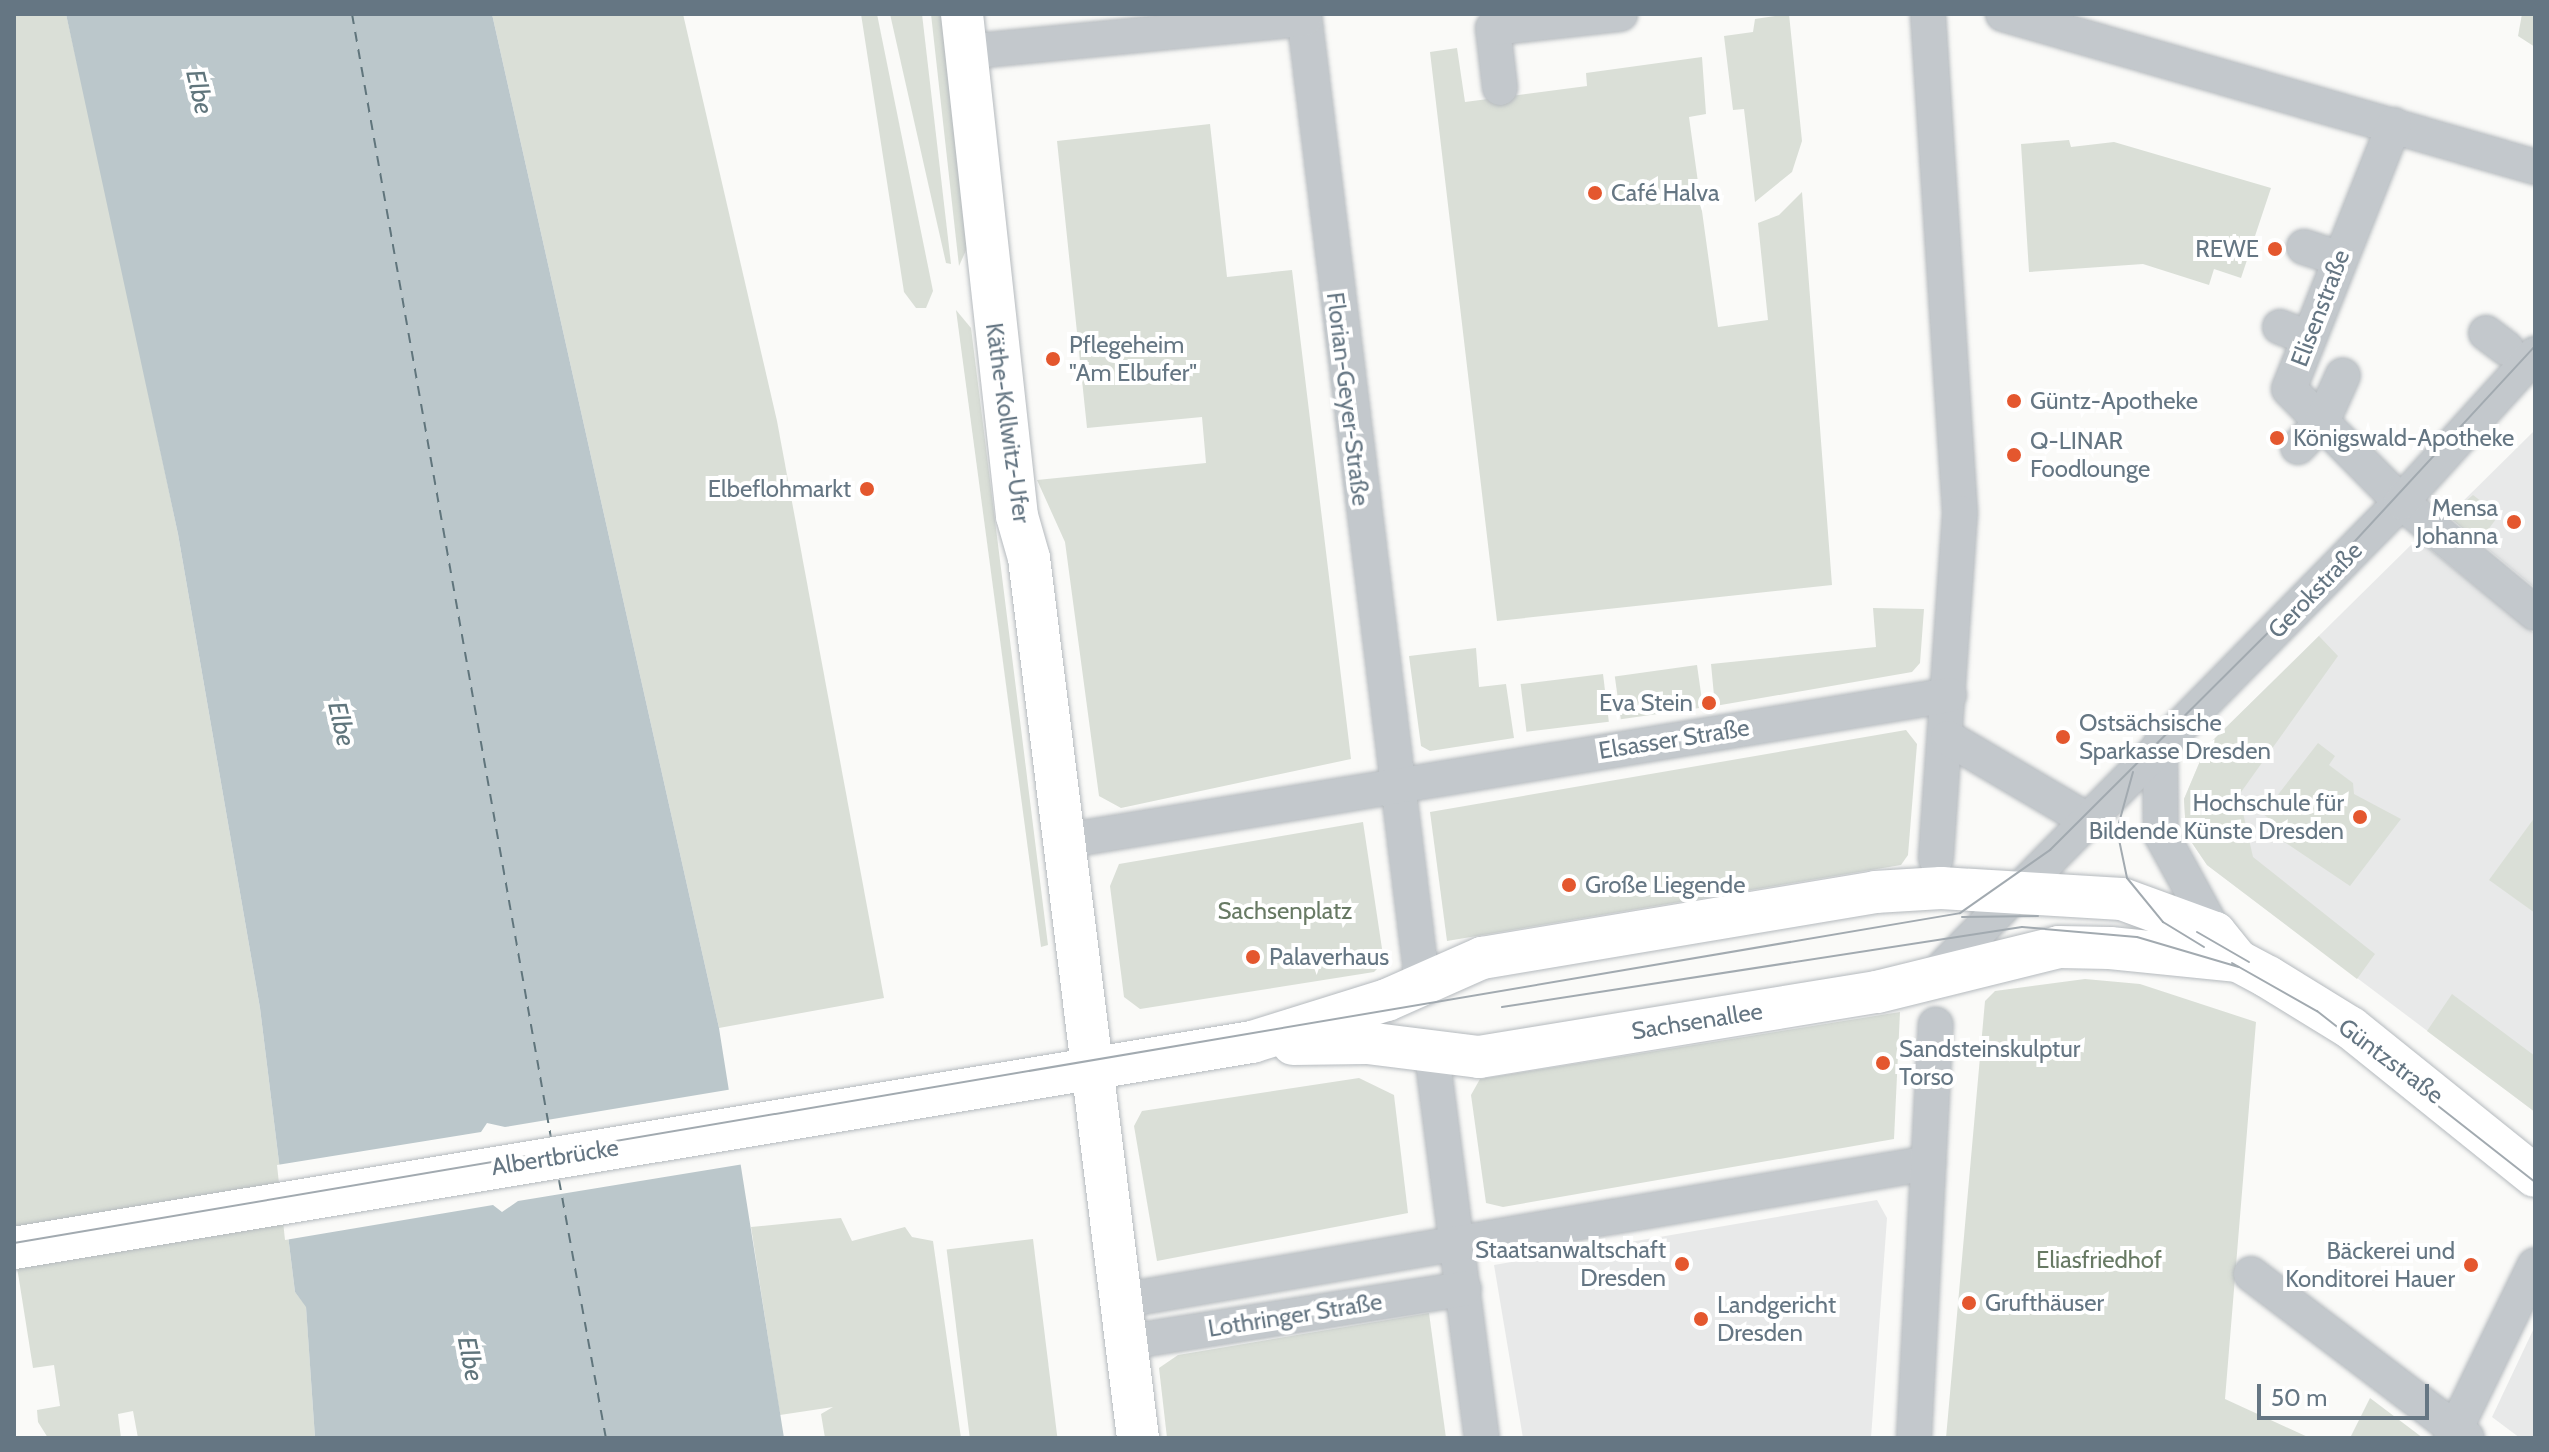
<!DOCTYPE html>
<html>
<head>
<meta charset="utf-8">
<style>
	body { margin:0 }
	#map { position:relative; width:2549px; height:1452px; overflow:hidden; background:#fafaf8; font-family:Cabin,sans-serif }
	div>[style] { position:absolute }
	.built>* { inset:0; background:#e8e9e9 }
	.green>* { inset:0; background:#dadfd7; transform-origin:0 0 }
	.water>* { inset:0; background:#bbc7cb }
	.pier>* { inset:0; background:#fafaf8 }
	.ferry>* { height:2px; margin-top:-1px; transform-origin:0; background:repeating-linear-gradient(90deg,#60757c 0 10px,transparent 0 18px) }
	.roads { filter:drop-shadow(0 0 2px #b5babe) drop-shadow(0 0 2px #b5babe) }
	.minor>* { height:34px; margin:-17px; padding:0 17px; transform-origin:17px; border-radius:17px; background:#c3c8cc }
	.major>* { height:42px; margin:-21px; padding:0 21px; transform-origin:21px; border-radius:21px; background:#fff }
	.tram>* { height:2px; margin:-1px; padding:0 1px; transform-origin:1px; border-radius:1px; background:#a2aab0 }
	.dots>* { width:22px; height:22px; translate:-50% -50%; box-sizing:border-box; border:4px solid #fff; border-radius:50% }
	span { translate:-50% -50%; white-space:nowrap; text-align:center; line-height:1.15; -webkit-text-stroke:8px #fff; paint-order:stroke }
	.poi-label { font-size:24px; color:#657683 }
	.left { translate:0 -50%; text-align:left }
	.right { translate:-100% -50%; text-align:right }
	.street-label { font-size:24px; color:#657683 }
	.park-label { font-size:24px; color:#687a64 }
	.water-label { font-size:26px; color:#60757c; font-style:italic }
	.frame { position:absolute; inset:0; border:16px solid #657683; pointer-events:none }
	.scale { position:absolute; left:2257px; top:1384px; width:172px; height:36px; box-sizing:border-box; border:4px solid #657683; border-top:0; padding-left:10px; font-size:24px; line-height:28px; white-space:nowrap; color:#657683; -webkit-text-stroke:6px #fff; paint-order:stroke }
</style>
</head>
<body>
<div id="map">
	<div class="built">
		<i style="clip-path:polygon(2535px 430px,2535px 588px,2448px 516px)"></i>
		<i style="clip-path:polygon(2417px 539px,2535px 634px,2535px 1112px,2207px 865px,2186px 834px,2184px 799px,2206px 747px)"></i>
		<i style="clip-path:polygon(1877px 1200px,1887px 1218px,1871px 1438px,1523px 1438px,1494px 1265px)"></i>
		<i style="clip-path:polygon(2535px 1326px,2535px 1438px,2520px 1438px,2492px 1417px)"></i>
	</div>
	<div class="green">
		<i style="clip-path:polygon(14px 14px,66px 14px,100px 164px,178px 534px,260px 1008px,295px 1292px,306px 1306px,315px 1438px,138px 1438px,133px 1411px,118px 1414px,121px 1438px,48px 1438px,38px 1422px,37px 1410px,60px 1406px,54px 1365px,33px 1368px,14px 1248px)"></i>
		<i style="clip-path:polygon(492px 14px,683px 14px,777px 421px,884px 998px,719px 1028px)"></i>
		<i style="clip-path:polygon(861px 14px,877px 14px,933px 291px,926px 308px,916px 308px,904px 292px)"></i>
		<i style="clip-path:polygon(890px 14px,922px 14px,951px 264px,946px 263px)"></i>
		<i style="clip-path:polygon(931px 14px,943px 14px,968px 246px,959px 266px)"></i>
		<i style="clip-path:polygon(1789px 14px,1802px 141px,1792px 172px,1755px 202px,1744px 109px,1733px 110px,1724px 36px,1753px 32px,1755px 19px)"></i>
		<i style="clip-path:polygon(2522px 14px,2535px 14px,2535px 47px,2518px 36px)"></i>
		<i style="clip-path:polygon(1457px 48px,1465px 102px,1587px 86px,1586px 73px,1702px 57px,1706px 114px,1689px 117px,1718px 327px,1768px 320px,1758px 223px,1779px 215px,1802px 192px,1832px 585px,1497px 621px,1430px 52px)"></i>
		<i style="clip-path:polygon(1210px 124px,1227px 277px,1292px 270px,1351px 759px,1121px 808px,1099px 796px,1065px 542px,1037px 480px,1206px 463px,1202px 417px,1087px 428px,1057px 141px)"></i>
		<i style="clip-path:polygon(2069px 140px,2071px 147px,2114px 142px,2271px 188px,2241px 278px,2214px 269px,2209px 285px,2143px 264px,2029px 272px,2021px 144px)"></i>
		<i style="clip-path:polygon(956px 310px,971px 328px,1048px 945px,1041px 947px)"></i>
		<i style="clip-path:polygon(2473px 495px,2499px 515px,2479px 542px,2448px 516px)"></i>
		<i style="clip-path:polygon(1873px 608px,1924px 609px,1920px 663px,1912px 672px,1715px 706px,1711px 664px,1876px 647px)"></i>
		<i style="clip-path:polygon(2319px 636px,2338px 656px,2239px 795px,2253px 857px,2375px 954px,2357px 979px,2207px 865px,2186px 834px,2184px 799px,2206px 747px)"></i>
		<i style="clip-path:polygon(1476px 648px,1479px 687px,1506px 684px,1514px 738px,1430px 751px,1421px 746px,1409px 656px)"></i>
		<i style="left:1697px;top:665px;width:43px;height:83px;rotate:82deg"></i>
		<i style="left:1603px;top:674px;width:48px;height:83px;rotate:83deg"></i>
		<i style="clip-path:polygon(1906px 730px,1917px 744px,1908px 855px,1901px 865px,1447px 941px,1430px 812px)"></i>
		<i style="clip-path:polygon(2318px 743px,2335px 756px,2329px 765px,2353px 783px,2354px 794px,2401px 819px,2350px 886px,2271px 833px,2275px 823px,2263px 814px)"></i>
		<i style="clip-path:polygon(2535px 817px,2535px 913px,2489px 880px)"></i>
		<i style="clip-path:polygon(1363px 822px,1384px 962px,1374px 972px,1140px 1009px,1124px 997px,1110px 886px,1119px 864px)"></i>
		<i style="clip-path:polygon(2085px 979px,2140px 984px,2256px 1022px,2225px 1399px,2310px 1438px,1946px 1438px,1985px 1001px,1995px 991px)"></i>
		<i style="clip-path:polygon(2452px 994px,2535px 1056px,2535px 1112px,2427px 1031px)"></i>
		<i style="clip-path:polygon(1900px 1012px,1894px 1139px,1503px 1207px,1486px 1203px,1471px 1095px,1480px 1079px)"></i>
		<i style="clip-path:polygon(1359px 1078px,1394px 1095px,1408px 1213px,1157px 1261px,1134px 1126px,1142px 1111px)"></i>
		<i style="clip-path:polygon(841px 1218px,852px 1241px,905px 1227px,912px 1237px,933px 1241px,961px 1438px,825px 1438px,821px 1414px,833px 1407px,780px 1415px,751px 1227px)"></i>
		<i style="left:1033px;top:1239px;width:200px;height:87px;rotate:83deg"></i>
		<i style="clip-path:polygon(1429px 1313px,1446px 1438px,1167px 1438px,1159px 1368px,1178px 1355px)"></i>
		<i style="clip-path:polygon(2370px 1398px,2423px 1438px,2350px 1438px)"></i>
	</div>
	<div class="water">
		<i style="clip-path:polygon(66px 14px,492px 14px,719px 1028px,784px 1438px,315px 1438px,306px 1307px,295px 1292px,260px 1008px,178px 534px)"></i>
	</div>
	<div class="pier">
		<i style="clip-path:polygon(733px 1089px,744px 1164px,518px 1201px,502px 1212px,493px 1205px,285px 1240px,277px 1165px,481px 1132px,487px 1123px,505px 1127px)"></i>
	</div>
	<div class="ferry">
		<i style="left:352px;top:14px;width:1141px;rotate:79.96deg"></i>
		<i style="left:559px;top:1180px;width:262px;rotate:79.7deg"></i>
	</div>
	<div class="roads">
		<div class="minor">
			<i style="left:1304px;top:14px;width:974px;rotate:83.04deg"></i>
			<i style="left:1928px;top:14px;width:500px;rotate:86.33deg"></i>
			<i style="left:1960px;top:513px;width:346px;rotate:94deg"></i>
			<i style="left:2003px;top:14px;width:554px;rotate:16.04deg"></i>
			<i style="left:966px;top:52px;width:340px;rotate:-5.6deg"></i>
			<i style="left:1500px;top:88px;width:60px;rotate:-96.7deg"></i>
			<i style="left:1493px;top:28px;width:128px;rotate:-6.3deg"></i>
			<i style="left:2394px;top:125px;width:284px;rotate:111.7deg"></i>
			<i style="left:2289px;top:389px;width:159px;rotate:45.3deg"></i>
			<i style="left:2401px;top:502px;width:174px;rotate:39.6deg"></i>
			<i style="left:2304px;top:247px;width:38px;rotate:18deg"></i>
			<i style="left:2280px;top:327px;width:31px;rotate:21deg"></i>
			<i style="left:2486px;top:333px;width:25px;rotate:37deg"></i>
			<i style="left:2298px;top:447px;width:35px;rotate:-46deg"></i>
			<i style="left:2322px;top:422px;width:51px;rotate:-65.9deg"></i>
			<i style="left:1948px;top:738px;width:161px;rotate:30.5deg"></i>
			<i style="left:2160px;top:745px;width:89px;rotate:89.4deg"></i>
			<i style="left:2161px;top:834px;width:113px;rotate:61.4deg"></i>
			<i style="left:1064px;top:841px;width:897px;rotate:-9.37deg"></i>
			<i style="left:1931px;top:980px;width:670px;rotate:-45.48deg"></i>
			<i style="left:2401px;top:502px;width:200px;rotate:-47.8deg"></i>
			<i style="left:1432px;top:1055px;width:386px;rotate:82.6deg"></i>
			<i style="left:2251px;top:1274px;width:271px;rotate:37.2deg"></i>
			<i style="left:1125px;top:1300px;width:815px;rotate:-9.68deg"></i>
			<i style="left:1128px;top:1342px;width:340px;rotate:-9deg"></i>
			<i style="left:1914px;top:1438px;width:414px;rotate:-87deg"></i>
			<i style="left:2451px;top:1438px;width:192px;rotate:-64.1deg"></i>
		</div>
		<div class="major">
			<i style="left:962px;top:14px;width:505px;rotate:83.75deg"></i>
			<i style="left:1017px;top:516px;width:44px;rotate:74.1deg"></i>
			<i style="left:1029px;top:558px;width:887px;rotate:82.94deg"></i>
			<i style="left:1293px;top:1044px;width:74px;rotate:-0.8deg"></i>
			<i style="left:1367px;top:1043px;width:113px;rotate:7.1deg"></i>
			<i style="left:1479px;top:1057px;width:403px;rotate:-9.3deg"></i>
			<i style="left:1877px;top:992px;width:187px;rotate:-13.9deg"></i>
			<i style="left:2059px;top:947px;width:51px;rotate:1.1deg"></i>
			<i style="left:2110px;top:948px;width:129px;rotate:5.8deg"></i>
			<i style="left:2238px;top:961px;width:34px;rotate:28deg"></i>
			<i style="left:2268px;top:977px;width:97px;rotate:31.6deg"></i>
			<i style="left:2351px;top:1028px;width:236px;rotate:38.8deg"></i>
			<i style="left:14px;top:1248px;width:1255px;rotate:-9.45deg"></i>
			<i style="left:1252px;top:1042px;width:141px;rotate:-17.3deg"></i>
			<i style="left:1387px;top:1000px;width:104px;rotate:-23.9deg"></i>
			<i style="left:1482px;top:958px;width:399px;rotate:-9.5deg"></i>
			<i style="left:1875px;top:892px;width:66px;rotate:-3.5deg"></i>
			<i style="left:1941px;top:888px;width:181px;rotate:3.5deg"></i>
			<i style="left:2122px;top:899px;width:99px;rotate:20.1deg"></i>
			<i style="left:2215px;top:933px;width:36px;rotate:51deg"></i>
		</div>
	</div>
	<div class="tram">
		<i style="left:2133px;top:772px;width:60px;rotate:105.4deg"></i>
		<i style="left:2117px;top:830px;width:49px;rotate:78.2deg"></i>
		<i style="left:2127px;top:878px;width:57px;rotate:50.7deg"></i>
		<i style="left:2163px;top:922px;width:48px;rotate:31.4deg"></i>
		<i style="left:1962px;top:917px;width:76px;rotate:-0.8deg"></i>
		<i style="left:2197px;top:932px;width:60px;rotate:30deg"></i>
		<i style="left:2232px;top:963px;width:98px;rotate:29.5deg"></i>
		<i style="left:2317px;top:1011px;width:277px;rotate:38.1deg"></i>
		<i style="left:1502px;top:1007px;width:526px;rotate:-8.75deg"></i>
		<i style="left:2022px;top:927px;width:115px;rotate:5deg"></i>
		<i style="left:2137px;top:937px;width:106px;rotate:16.4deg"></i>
		<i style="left:14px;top:1243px;width:1974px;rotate:-9.62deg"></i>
		<i style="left:1960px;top:913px;width:110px;rotate:-35deg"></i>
		<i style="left:2050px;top:850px;width:347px;rotate:-44.9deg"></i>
		<i style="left:2296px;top:605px;width:352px;rotate:-47.3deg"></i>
	</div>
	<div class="dots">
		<i style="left:1595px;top:193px;background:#e4572e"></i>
		<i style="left:2275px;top:249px;background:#e4572e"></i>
		<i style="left:1053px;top:359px;background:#e4572e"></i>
		<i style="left:2014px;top:401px;background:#e4572e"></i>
		<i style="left:2277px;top:438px;background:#e4572e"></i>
		<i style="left:2014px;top:455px;background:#e4572e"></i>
		<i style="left:867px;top:489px;background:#e4572e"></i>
		<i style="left:2514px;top:522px;background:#e4572e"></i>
		<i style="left:1709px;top:703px;background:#e4572e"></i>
		<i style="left:2063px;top:737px;background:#e4572e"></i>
		<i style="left:2360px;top:817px;background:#e4572e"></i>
		<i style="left:1569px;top:885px;background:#e4572e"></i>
		<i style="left:1253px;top:957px;background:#e4572e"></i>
		<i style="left:1883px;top:1063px;background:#e4572e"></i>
		<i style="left:1682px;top:1264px;background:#e4572e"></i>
		<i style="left:2471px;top:1265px;background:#e4572e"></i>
		<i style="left:1969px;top:1303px;background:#e4572e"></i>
		<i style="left:1701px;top:1319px;background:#e4572e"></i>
	</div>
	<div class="poi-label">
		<span class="left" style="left:1611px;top:193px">Café Halva</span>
		<span class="right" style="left:2259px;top:249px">REWE</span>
		<span class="left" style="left:1069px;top:359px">Pflegeheim<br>"Am Elbufer"</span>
		<span class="left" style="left:2030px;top:401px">Güntz-Apotheke</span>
		<span class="left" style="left:2293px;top:438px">Königswald-Apotheke</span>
		<span class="left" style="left:2030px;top:455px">Q-LINAR<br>Foodlounge</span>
		<span class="right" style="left:851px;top:489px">Elbeflohmarkt</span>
		<span class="right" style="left:2498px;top:522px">Mensa<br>Johanna</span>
		<span class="right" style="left:1693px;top:703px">Eva Stein</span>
		<span class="left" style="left:2079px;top:737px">Ostsächsische<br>Sparkasse Dresden</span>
		<span class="right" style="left:2344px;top:817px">Hochschule für<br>Bildende Künste Dresden</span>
		<span class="left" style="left:1585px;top:885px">Große Liegende</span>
		<span class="left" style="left:1269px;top:957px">Palaverhaus</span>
		<span class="left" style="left:1899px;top:1063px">Sandsteinskulptur<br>Torso</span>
		<span class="right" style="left:1666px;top:1264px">Staatsanwaltschaft<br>Dresden</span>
		<span class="right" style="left:2455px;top:1265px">Bäckerei und<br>Konditorei Hauer</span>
		<span class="left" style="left:1985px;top:1303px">Grufthäuser</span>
		<span class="left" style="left:1717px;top:1319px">Landgericht<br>Dresden</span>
	</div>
	<div class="street-label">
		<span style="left:2320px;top:308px;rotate:-69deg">Elisenstraße</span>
		<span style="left:1348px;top:399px;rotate:83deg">Florian-Geyer-Straße</span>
		<span style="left:1008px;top:423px;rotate:82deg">Käthe-Kollwitz-Ufer</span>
		<span style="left:2315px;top:590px;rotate:-46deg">Gerokstraße</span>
		<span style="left:1674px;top:739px;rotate:-9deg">Elsasser Straße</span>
		<span style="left:1697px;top:1021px;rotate:-9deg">Sachsenallee</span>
		<span style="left:2391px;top:1061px;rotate:37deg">Güntzstraße</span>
		<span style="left:555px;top:1157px;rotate:-9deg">Albertbrücke</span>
		<span style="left:1295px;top:1315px;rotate:-9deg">Lothringer Straße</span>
	</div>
	<div class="park-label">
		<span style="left:1285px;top:911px">Sachsenplatz</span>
		<span style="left:2099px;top:1260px">Eliasfriedhof</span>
	</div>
	<div class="water-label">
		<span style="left:199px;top:92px;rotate:77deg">Elbe</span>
		<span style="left:341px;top:724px;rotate:77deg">Elbe</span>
		<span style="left:470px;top:1359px;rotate:79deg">Elbe</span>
	</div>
	<div class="frame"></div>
	<div class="scale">50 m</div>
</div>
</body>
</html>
